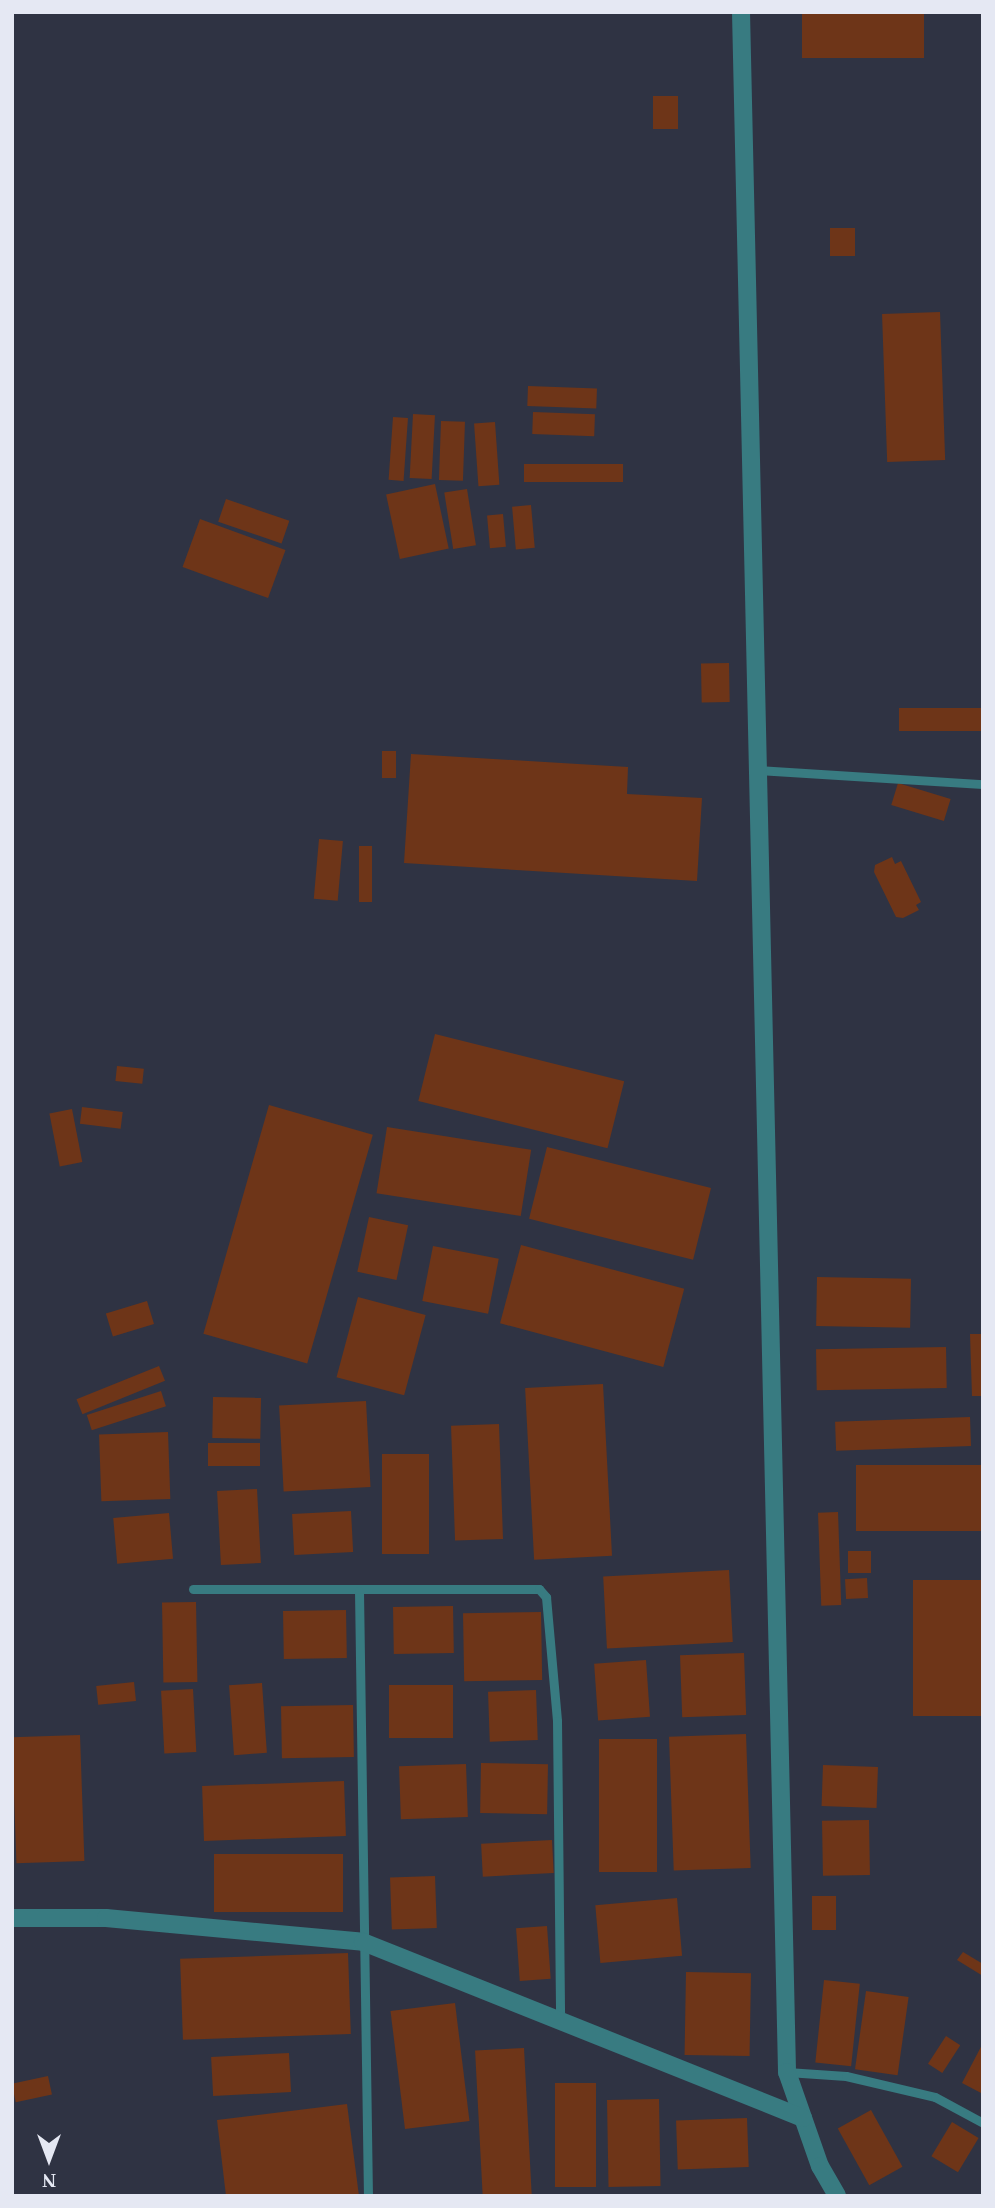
<!DOCTYPE html>
<html>
<head>
<meta charset="utf-8">
<style>
	body { margin:0 }
	#map { position:relative; width:995px; height:2208px; overflow:hidden; background:#2f3343; font-family:Georgia,serif }
	div>[style] { position:absolute }
	.building>* { inset:0; background:#6e3518; transform-origin:0 0 }
	.service>* { height:9px; margin:-4.5px; padding:0 4.5px; transform-origin:4.5px; border-radius:4.5px; background:#387b81 }
	.tertiary>* { height:18px; margin:-9px; padding:0 9px; transform-origin:9px; border-radius:9px; background:#387b81 }
	span { translate:-50% -50%; white-space:nowrap; text-align:center; line-height:1.15; -webkit-text-stroke:6px #2f3343; paint-order:stroke }
	.frame { position:absolute; inset:0; border:14px solid #e5e8f3; pointer-events:none }
	.north { position:absolute; left:14px; top:2124px; width:70px; height:70px; -webkit-text-stroke:5px #2f3343; paint-order:stroke; rotate:180deg; font-size:19px; font-weight:700; line-height:28px; text-align:center; color:#e5e8f3 }
	.north::after { content:''; display:block; margin:auto; width:24px; height:32px; background:#e5e8f3; clip-path:polygon(50% 0,100% 100%,50% 72%,0 100%) }
</style>
</head>
<body>
<div id="map">
	<div class="building">
		<i style="left:802px;top:12px;width:122px;height:46px"></i>
		<i style="left:653px;top:96px;width:25px;height:33px"></i>
		<i style="left:830px;top:228px;width:25px;height:28px"></i>
		<i style="left:940px;top:312px;width:148px;height:58px;rotate:88deg"></i>
		<i style="left:528px;top:386px;width:69px;height:20px;rotate:2deg"></i>
		<i style="left:533px;top:412px;width:62px;height:22px;rotate:2deg"></i>
		<i style="left:413px;top:414px;width:22px;height:64px;rotate:3deg"></i>
		<i style="left:393px;top:417px;width:15px;height:63px;rotate:4deg"></i>
		<i style="left:441px;top:421px;width:24px;height:59px;rotate:2deg"></i>
		<i style="left:495px;top:422px;width:63px;height:21px;rotate:86deg"></i>
		<i style="left:623px;top:464px;width:18px;height:99px;rotate:90deg"></i>
		<i style="left:435px;top:484px;width:66px;height:50px;rotate:78deg"></i>
		<i style="left:467px;top:489px;width:57px;height:23px;rotate:81deg"></i>
		<i style="left:226px;top:499px;width:67px;height:24px;rotate:19deg"></i>
		<i style="left:531px;top:505px;width:43px;height:19px;rotate:85deg"></i>
		<i style="left:503px;top:514px;width:33px;height:16px;rotate:85deg"></i>
		<i style="left:200px;top:519px;width:91px;height:51px;rotate:20deg"></i>
		<i style="left:729px;top:663px;width:39px;height:28px;rotate:89deg"></i>
		<i style="left:983px;top:708px;width:23px;height:84px;rotate:90deg"></i>
		<i style="left:382px;top:751px;width:14px;height:27px"></i>
		<i style="clip-path:polygon(411px 754px,628px 767px,627px 794px,702px 798px,697px 881px,404px 863px)"></i>
		<i style="left:898px;top:783px;width:55px;height:23px;rotate:17deg"></i>
		<i style="left:319px;top:839px;width:24px;height:60px;rotate:5deg"></i>
		<i style="left:359px;top:846px;width:13px;height:56px"></i>
		<i style="clip-path:polygon(892px 857px,895px 864px,901px 861px,921px 902px,916px 905px,919px 910px,903px 918px,896px 917px,874px 872px,875px 865px)"></i>
		<i style="left:435px;top:1034px;width:195px;height:69px;rotate:14deg"></i>
		<i style="left:117px;top:1066px;width:27px;height:15px;rotate:6deg"></i>
		<i style="left:269px;top:1105px;width:108px;height:238px;rotate:16deg"></i>
		<i style="left:82px;top:1107px;width:41px;height:17px;rotate:7deg"></i>
		<i style="left:72px;top:1109px;width:54px;height:23px;rotate:79deg"></i>
		<i style="left:387px;top:1127px;width:146px;height:67px;rotate:9deg"></i>
		<i style="left:547px;top:1147px;width:169px;height:74px;rotate:14deg"></i>
		<i style="left:369px;top:1217px;width:40px;height:56px;rotate:12deg"></i>
		<i style="left:521px;top:1245px;width:169px;height:81px;rotate:15deg"></i>
		<i style="left:433px;top:1246px;width:67px;height:56px;rotate:11deg"></i>
		<i style="left:817px;top:1277px;width:94px;height:49px;rotate:1deg"></i>
		<i style="left:358px;top:1297px;width:70px;height:83px;rotate:15deg"></i>
		<i style="left:147px;top:1301px;width:24px;height:43px;rotate:73deg"></i>
		<i style="clip-path:polygon(970px 1334px,983px 1334px,983px 1396px,972px 1396px)"></i>
		<i style="left:946px;top:1347px;width:41px;height:130px;rotate:89deg"></i>
		<i style="left:159px;top:1366px;width:16px;height:89px;rotate:68deg"></i>
		<i style="left:603px;top:1384px;width:172px;height:78px;rotate:87deg"></i>
		<i style="left:161px;top:1391px;width:16px;height:78px;rotate:72deg"></i>
		<i style="left:213px;top:1397px;width:48px;height:41px;rotate:1deg"></i>
		<i style="left:366px;top:1401px;width:86px;height:87px;rotate:87deg"></i>
		<i style="left:970px;top:1417px;width:29px;height:135px;rotate:88deg"></i>
		<i style="left:499px;top:1424px;width:115px;height:48px;rotate:88deg"></i>
		<i style="left:168px;top:1432px;width:67px;height:69px;rotate:88deg"></i>
		<i style="left:208px;top:1443px;width:52px;height:23px"></i>
		<i style="left:382px;top:1454px;width:47px;height:100px"></i>
		<i style="left:856px;top:1465px;width:127px;height:66px"></i>
		<i style="left:257px;top:1489px;width:74px;height:40px;rotate:87deg"></i>
		<i style="left:351px;top:1511px;width:41px;height:59px;rotate:87deg"></i>
		<i style="left:838px;top:1512px;width:93px;height:20px;rotate:88deg"></i>
		<i style="left:169px;top:1513px;width:46px;height:56px;rotate:85deg"></i>
		<i style="left:848px;top:1551px;width:23px;height:22px"></i>
		<i style="left:729px;top:1570px;width:72px;height:126px;rotate:87deg"></i>
		<i style="left:867px;top:1578px;width:20px;height:22px;rotate:87deg"></i>
		<i style="left:913px;top:1580px;width:70px;height:136px"></i>
		<i style="left:196px;top:1602px;width:80px;height:34px;rotate:89deg"></i>
		<i style="left:453px;top:1606px;width:47px;height:60px;rotate:89deg"></i>
		<i style="left:346px;top:1610px;width:48px;height:63px;rotate:89deg"></i>
		<i style="left:541px;top:1612px;width:68px;height:78px;rotate:89deg"></i>
		<i style="left:744px;top:1653px;width:62px;height:64px;rotate:88deg"></i>
		<i style="left:646px;top:1660px;width:57px;height:52px;rotate:86deg"></i>
		<i style="left:134px;top:1682px;width:19px;height:38px;rotate:84deg"></i>
		<i style="left:262px;top:1683px;width:70px;height:33px;rotate:86deg"></i>
		<i style="left:389px;top:1685px;width:64px;height:53px"></i>
		<i style="left:193px;top:1689px;width:63px;height:32px;rotate:87deg"></i>
		<i style="left:536px;top:1690px;width:50px;height:48px;rotate:88deg"></i>
		<i style="left:353px;top:1705px;width:52px;height:72px;rotate:89deg"></i>
		<i style="left:746px;top:1734px;width:134px;height:77px;rotate:88deg"></i>
		<i style="left:80px;top:1735px;width:126px;height:68px;rotate:88deg"></i>
		<i style="left:599px;top:1739px;width:58px;height:133px"></i>
		<i style="left:481px;top:1763px;width:67px;height:50px;rotate:1deg"></i>
		<i style="left:466px;top:1764px;width:53px;height:67px;rotate:88deg"></i>
		<i style="left:823px;top:1765px;width:55px;height:41px;rotate:2deg"></i>
		<i style="left:344px;top:1781px;width:55px;height:142px;rotate:88deg"></i>
		<i style="left:869px;top:1820px;width:55px;height:47px;rotate:89deg"></i>
		<i style="left:552px;top:1840px;width:33px;height:71px;rotate:87deg"></i>
		<i style="left:343px;top:1854px;width:58px;height:129px;rotate:90deg"></i>
		<i style="left:435px;top:1876px;width:52px;height:45px;rotate:88deg"></i>
		<i style="left:812px;top:1896px;width:24px;height:34px"></i>
		<i style="left:677px;top:1898px;width:58px;height:82px;rotate:85deg"></i>
		<i style="left:547px;top:1926px;width:53px;height:31px;rotate:86deg"></i>
		<i style="clip-path:polygon(963px 1952px,983px 1964px,983px 1976px,957px 1960px)"></i>
		<i style="left:348px;top:1953px;width:81px;height:168px;rotate:88deg"></i>
		<i style="left:686px;top:1972px;width:65px;height:83px;rotate:1deg"></i>
		<i style="left:824px;top:1980px;width:36px;height:83px;rotate:6deg"></i>
		<i style="left:866px;top:1991px;width:43px;height:79px;rotate:8deg"></i>
		<i style="left:455px;top:2003px;width:119px;height:65px;rotate:83deg"></i>
		<i style="left:946px;top:2036px;width:17px;height:33px;rotate:33deg"></i>
		<i style="clip-path:polygon(983px 2043px,983px 2094px,962px 2083px)"></i>
		<i style="left:524px;top:2048px;width:147px;height:49px;rotate:87deg"></i>
		<i style="left:289px;top:2053px;width:39px;height:78px;rotate:87deg"></i>
		<i style="left:48px;top:2076px;width:19px;height:37px;rotate:78deg"></i>
		<i style="left:555px;top:2083px;width:41px;height:104px"></i>
		<i style="left:659px;top:2099px;width:87px;height:52px;rotate:89deg"></i>
		<i style="clip-path:polygon(347px 2104px,359px 2196px,226px 2196px,217px 2120px)"></i>
		<i style="left:871px;top:2110px;width:65px;height:38px;rotate:61deg"></i>
		<i style="left:747px;top:2118px;width:49px;height:71px;rotate:88deg"></i>
		<i style="left:952px;top:2122px;width:31px;height:40px;rotate:31deg"></i>
	</div>
	<div class="service">
		<i style="left:758px;top:770px;width:225px;rotate:3.6deg"></i>
		<i style="left:193px;top:1589px;width:346px"></i>
		<i style="left:539px;top:1589px;width:11px;rotate:49deg"></i>
		<i style="left:546px;top:1597px;width:124px;rotate:84.9deg"></i>
		<i style="left:557px;top:1721px;width:299px;rotate:89.4deg"></i>
		<i style="left:359px;top:1591px;width:605px;rotate:89.15deg"></i>
		<i style="left:787px;top:2072px;width:59px;rotate:3.9deg"></i>
		<i style="left:846px;top:2076px;width:91px;rotate:13.3deg"></i>
		<i style="left:935px;top:2097px;width:55px;rotate:28.4deg"></i>
	</div>
	<div class="tertiary">
		<i style="left:741px;top:12px;width:2061px;rotate:88.72deg"></i>
		<i style="left:787px;top:2072px;width:100px;rotate:70.7deg"></i>
		<i style="left:820px;top:2166px;width:34px;rotate:60deg"></i>
		<i style="left:12px;top:1918px;width:94px"></i>
		<i style="left:106px;top:1918px;width:258px;rotate:5.3deg"></i>
		<i style="left:363px;top:1942px;width:474px;rotate:21.8deg"></i>
	</div>
	<div class="frame"></div>
	<div class="north">N</div>
</div>
</body>
</html>
